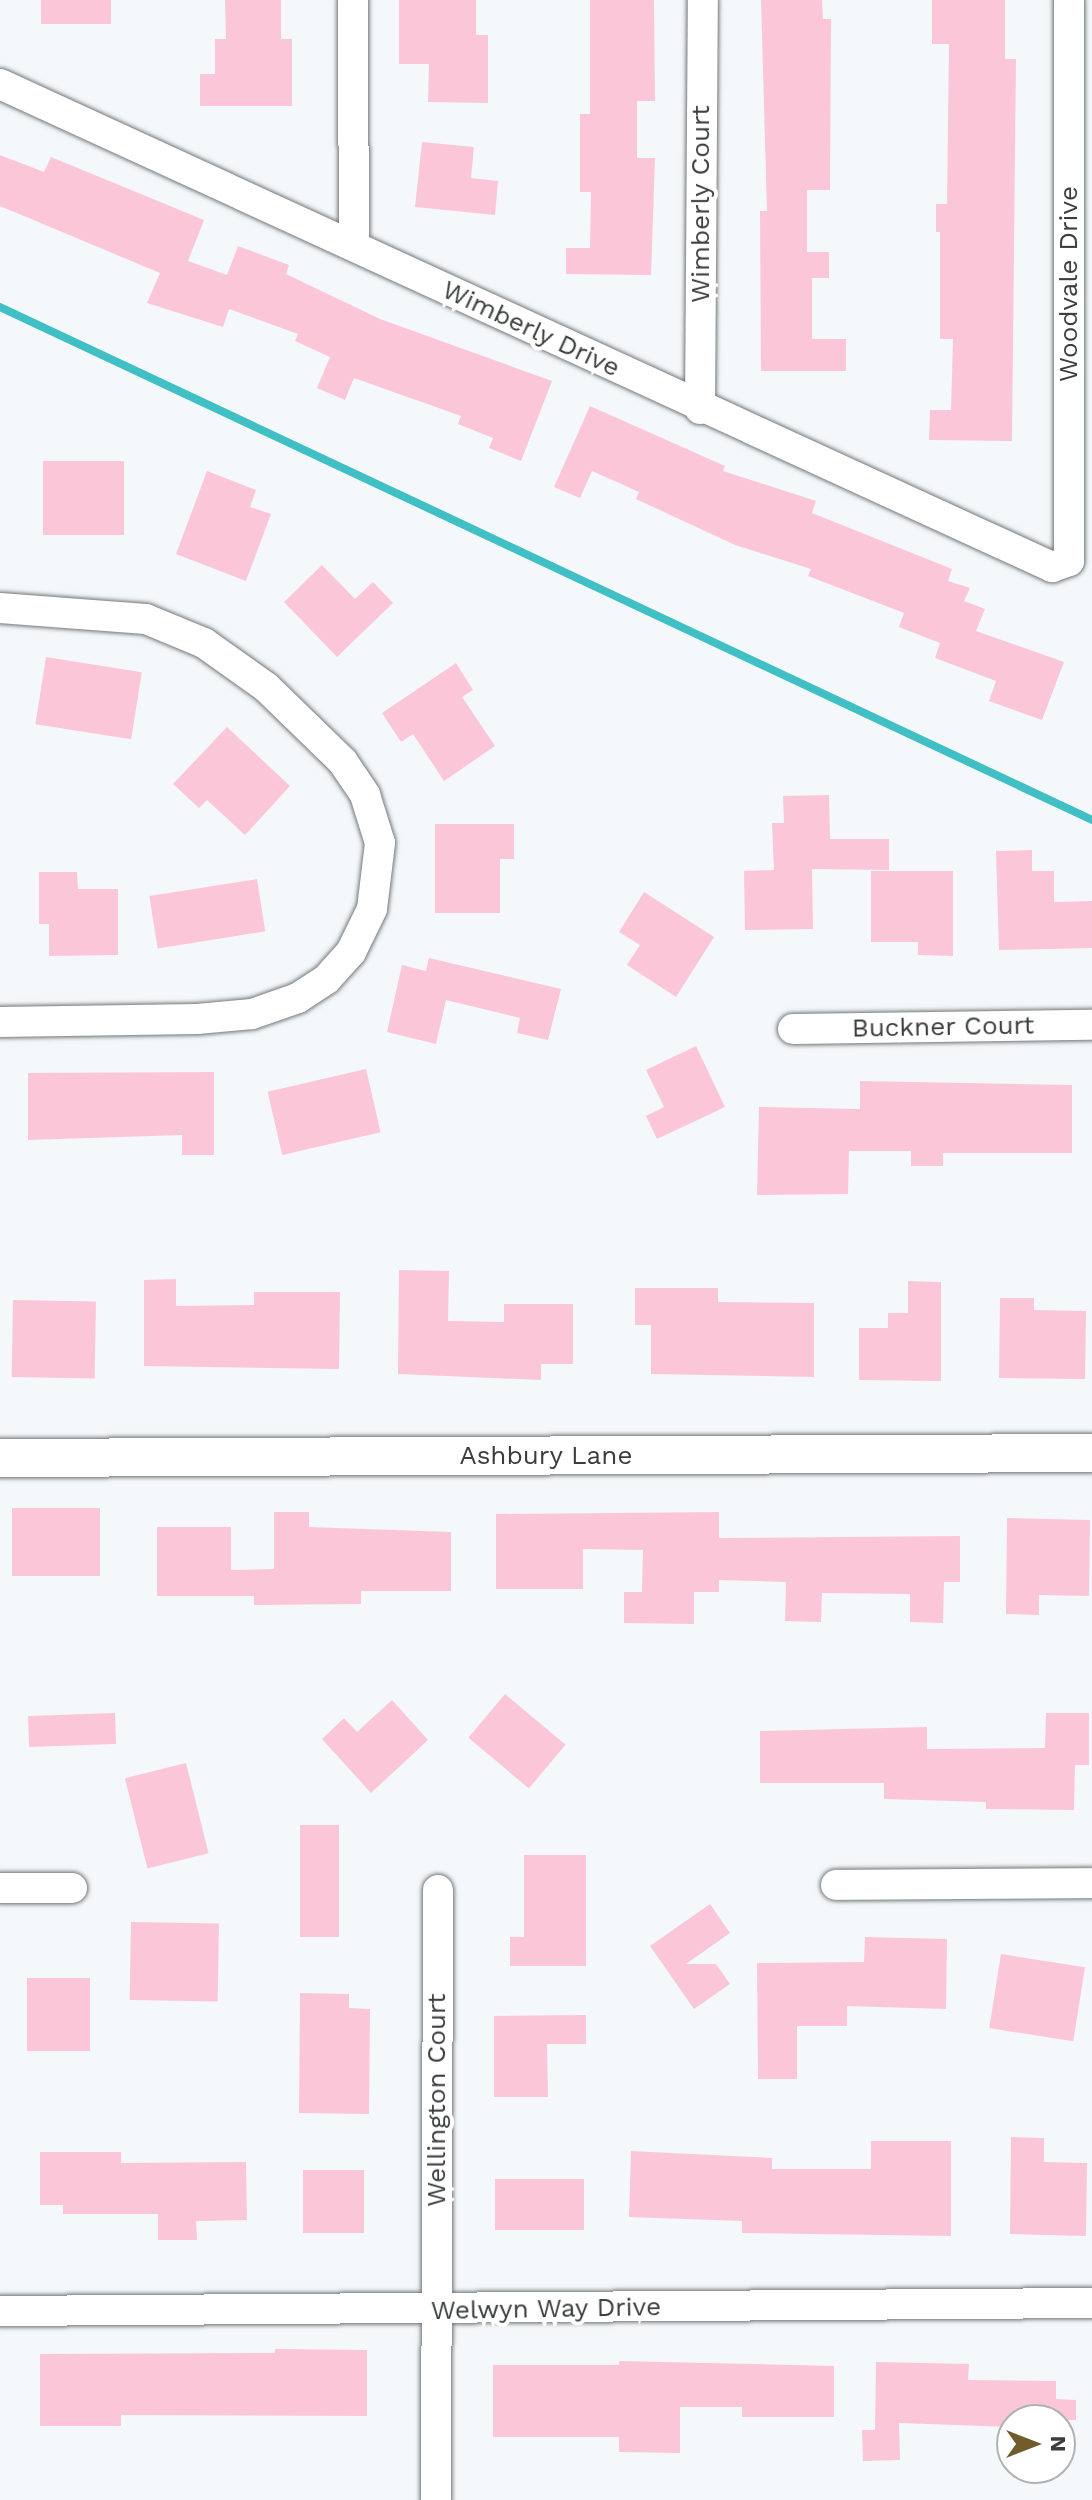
<!DOCTYPE html>
<html>
<head>
<meta charset="utf-8">
<style>
	body { margin:0 }
	#map { position:relative; width:1092px; height:2500px; overflow:hidden; background:#f4f8fb; font-family:"Work Sans",sans-serif }
	div>[style] { position:absolute }
	.stream>* { height:8px; margin:-4px; padding:0 4px; transform-origin:4px; border-radius:4px; background:#40c0c5 }
	.building>* { inset:0; background:#fcc6d9; transform-origin:0 0 }
	.roads { filter:drop-shadow(0 0 2px #75787a) drop-shadow(0 0 2px #75787a) }
	.minor>* { height:30px; margin:-15px; padding:0 15px; transform-origin:15px; border-radius:15px; background:#fff }
	.tertiary>* { height:38px; margin:-19px; padding:0 19px; transform-origin:19px; border-radius:19px; background:#fff }
	span { translate:-50% -50%; white-space:nowrap; text-align:center; line-height:1.15; -webkit-text-stroke:8px #fff; paint-order:stroke }
	.street-label { font-size:26px; color:#3a3c3d }
	.north { position:absolute; left:996px; top:2404px; width:80px; height:80px; box-sizing:border-box; background:#fff; border:2px solid #b0b1b1; border-radius:50%; rotate:90deg; font-size:22px; font-weight:700; line-height:32px; text-align:center; color:#3a3c3d }
	.north::after { content:''; display:block; margin:auto; width:28px; height:36px; background:#715c2b; clip-path:polygon(50% 0,100% 100%,50% 72%,0 100%) }
</style>
</head>
<body>
<div id="map">
	<div class="stream">
		<i style="left:0;top:307px;width:1206px;rotate:25.16deg"></i>
	</div>
	<div class="building">
		<i style="left:41px;top:0;width:70px;height:24px"></i>
		<i style="clip-path:polygon(225px 0,281px 0,281px 39px,292px 39px,292px 106px,200px 106px,200px 74px,215px 74px,215px 39px,226px 39px)"></i>
		<i style="clip-path:polygon(399px 0,476px 0,476px 35px,488px 35px,488px 103px,428px 102px,429px 64px,399px 64px)"></i>
		<i style="clip-path:polygon(590px 0,654px 0,655px 101px,637px 101px,637px 158px,655px 158px,651px 275px,566px 274px,566px 248px,590px 248px,591px 192px,580px 192px,580px 114px,590px 114px)"></i>
		<i style="clip-path:polygon(761px 0,822px 0,823px 19px,831px 19px,830px 190px,807px 190px,807px 252px,829px 252px,829px 278px,812px 278px,812px 339px,846px 339px,846px 371px,761px 371px,760px 211px,767px 211px)"></i>
		<i style="clip-path:polygon(932px 0,1005px 0,1005px 59px,1016px 59px,1012px 441px,929px 440px,930px 410px,951px 410px,953px 339px,940px 339px,940px 232px,936px 232px,936px 204px,947px 204px,949px 44px,932px 44px)"></i>
		<i style="clip-path:polygon(422px 142px,474px 147px,471px 178px,498px 181px,495px 215px,415px 207px)"></i>
		<i style="clip-path:polygon(0 155px,44px 172px,51px 157px,204px 220px,188px 261px,227px 275px,238px 246px,289px 265px,286px 274px,380px 319px,552px 381px,521px 461px,489px 448px,493px 438px,458px 424px,461px 416px,354px 378px,345px 400px,317px 388px,330px 357px,295px 341px,298px 334px,229px 309px,223px 327px,147px 303px,160px 273px,0 206px)"></i>
		<i style="clip-path:polygon(590px 406px,725px 466px,723px 471px,816px 501px,812px 513px,952px 569px,948px 581px,970px 588px,964px 601px,985px 609px,976px 631px,1064px 662px,1042px 720px,989px 701px,996px 681px,935px 658px,940px 643px,899px 627px,904px 613px,808px 576px,811px 569px,735px 545px,636px 499px,639px 492px,592px 471px,580px 498px,554px 487px)"></i>
		<i style="left:43px;top:461px;width:81px;height:74px"></i>
		<i style="clip-path:polygon(207px 471px,256px 490px,250px 507px,271px 514px,246px 581px,176px 554px)"></i>
		<i style="clip-path:polygon(322px 565px,355px 599px,373px 582px,393px 603px,337px 657px,284px 602px)"></i>
		<i style="left:46px;top:657px;width:97px;height:68px;rotate:9deg"></i>
		<i style="clip-path:polygon(456px 663px,473px 690px,462px 697px,495px 746px,444px 781px,413px 734px,401px 742px,382px 713px)"></i>
		<i style="clip-path:polygon(227px 727px,290px 786px,245px 835px,207px 800px,199px 808px,173px 784px)"></i>
		<i style="clip-path:polygon(829px 795px,830px 839px,889px 839px,889px 870px,812px 869px,813px 929px,745px 930px,744px 871px,774px 870px,772px 823px,784px 823px,783px 796px)"></i>
		<i style="clip-path:polygon(435px 824px,514px 824px,514px 859px,500px 859px,500px 913px,435px 913px)"></i>
		<i style="clip-path:polygon(1032px 850px,1032px 871px,1054px 871px,1054px 902px,1092px 901px,1092px 948px,999px 950px,996px 851px)"></i>
		<i style="clip-path:polygon(871px 871px,953px 871px,953px 956px,918px 955px,918px 942px,871px 942px)"></i>
		<i style="clip-path:polygon(39px 872px,77px 872px,78px 889px,118px 889px,118px 955px,49px 956px,49px 924px,39px 924px)"></i>
		<i style="left:257px;top:879px;width:53px;height:109px;rotate:81deg"></i>
		<i style="clip-path:polygon(644px 892px,714px 937px,676px 997px,627px 965px,640px 945px,619px 932px)"></i>
		<i style="clip-path:polygon(429px 958px,561px 989px,548px 1040px,517px 1033px,520px 1018px,446px 1000px,436px 1044px,387px 1032px,402px 965px,426px 971px)"></i>
		<i style="clip-path:polygon(696px 1046px,725px 1107px,657px 1139px,646px 1116px,664px 1107px,646px 1070px)"></i>
		<i style="left:366px;top:1069px;width:65px;height:101px;rotate:77deg"></i>
		<i style="clip-path:polygon(214px 1072px,214px 1155px,182px 1155px,182px 1135px,28px 1140px,28px 1073px)"></i>
		<i style="clip-path:polygon(860px 1081px,1072px 1085px,1072px 1153px,943px 1153px,943px 1166px,911px 1166px,911px 1151px,849px 1151px,848px 1194px,757px 1195px,759px 1107px,860px 1109px)"></i>
		<i style="clip-path:polygon(399px 1270px,449px 1271px,448px 1321px,504px 1322px,504px 1304px,573px 1304px,573px 1364px,541px 1364px,541px 1380px,398px 1374px)"></i>
		<i style="clip-path:polygon(176px 1279px,176px 1306px,254px 1305px,254px 1292px,340px 1292px,339px 1369px,144px 1366px,144px 1280px)"></i>
		<i style="clip-path:polygon(908px 1281px,941px 1282px,941px 1381px,859px 1380px,859px 1328px,888px 1328px,888px 1313px,908px 1313px)"></i>
		<i style="clip-path:polygon(635px 1288px,718px 1288px,718px 1302px,814px 1303px,814px 1377px,651px 1374px,651px 1325px,635px 1325px)"></i>
		<i style="clip-path:polygon(1000px 1298px,1034px 1298px,1034px 1310px,1086px 1311px,1085px 1379px,999px 1378px)"></i>
		<i style="left:13px;top:1300px;width:83px;height:77px;rotate:1deg"></i>
		<i style="left:12px;top:1508px;width:88px;height:68px"></i>
		<i style="clip-path:polygon(274px 1512px,309px 1512px,309px 1527px,451px 1532px,451px 1591px,361px 1591px,361px 1604px,254px 1605px,254px 1596px,157px 1596px,157px 1527px,231px 1527px,231px 1570px,274px 1569px)"></i>
		<i style="clip-path:polygon(719px 1512px,719px 1538px,960px 1536px,960px 1582px,944px 1582px,943px 1623px,910px 1622px,910px 1594px,822px 1593px,821px 1622px,785px 1621px,786px 1582px,719px 1580px,719px 1592px,694px 1592px,694px 1624px,624px 1623px,624px 1592px,642px 1592px,643px 1550px,583px 1549px,583px 1589px,496px 1589px,496px 1514px)"></i>
		<i style="clip-path:polygon(1007px 1518px,1090px 1520px,1089px 1596px,1039px 1595px,1039px 1615px,1006px 1614px)"></i>
		<i style="left:505px;top:1694px;width:79px;height:57px;rotate:40deg"></i>
		<i style="clip-path:polygon(392px 1700px,428px 1740px,371px 1793px,322px 1739px,344px 1718px,357px 1732px)"></i>
		<i style="left:115px;top:1713px;width:31px;height:87px;rotate:88deg"></i>
		<i style="clip-path:polygon(1046px 1713px,1089px 1713px,1089px 1765px,1075px 1765px,1074px 1810px,986px 1809px,986px 1802px,884px 1799px,884px 1783px,760px 1783px,760px 1731px,927px 1727px,927px 1749px,1045px 1748px)"></i>
		<i style="left:186px;top:1763px;width:93px;height:63px;rotate:76deg"></i>
		<i style="left:300px;top:1825px;width:39px;height:112px"></i>
		<i style="clip-path:polygon(524px 1855px,586px 1855px,586px 1966px,510px 1966px,510px 1937px,524px 1937px)"></i>
		<i style="clip-path:polygon(710px 1904px,730px 1933px,686px 1964px,716px 1964px,730px 1984px,694px 2009px,650px 1946px)"></i>
		<i style="left:131px;top:1922px;width:88px;height:78px;rotate:1deg"></i>
		<i style="clip-path:polygon(865px 1937px,947px 1939px,946px 2009px,847px 2006px,847px 2026px,797px 2026px,797px 2079px,758px 2079px,757px 1963px,864px 1962px)"></i>
		<i style="left:1001px;top:1954px;width:85px;height:75px;rotate:9deg"></i>
		<i style="left:27px;top:1978px;width:63px;height:73px"></i>
		<i style="clip-path:polygon(300px 1993px,349px 1994px,349px 2008px,370px 2009px,369px 2114px,299px 2113px)"></i>
		<i style="clip-path:polygon(586px 2015px,586px 2044px,547px 2044px,548px 2097px,494px 2097px,494px 2016px)"></i>
		<i style="clip-path:polygon(1011px 2137px,1044px 2138px,1044px 2162px,1087px 2163px,1086px 2236px,1010px 2234px)"></i>
		<i style="clip-path:polygon(871px 2141px,951px 2141px,951px 2236px,742px 2233px,742px 2221px,629px 2217px,631px 2151px,772px 2158px,772px 2169px,871px 2169px)"></i>
		<i style="clip-path:polygon(40px 2152px,121px 2152px,121px 2163px,246px 2162px,247px 2220px,196px 2221px,197px 2240px,158px 2240px,158px 2214px,63px 2214px,63px 2205px,40px 2205px)"></i>
		<i style="left:303px;top:2170px;width:61px;height:63px"></i>
		<i style="left:495px;top:2179px;width:89px;height:51px"></i>
		<i style="clip-path:polygon(275px 2349px,367px 2350px,367px 2416px,121px 2415px,121px 2426px,40px 2426px,40px 2354px,275px 2353px)"></i>
		<i style="clip-path:polygon(619px 2361px,834px 2366px,834px 2417px,742px 2417px,742px 2407px,680px 2407px,680px 2453px,619px 2452px,619px 2437px,493px 2437px,493px 2365px,619px 2365px)"></i>
		<i style="clip-path:polygon(876px 2362px,969px 2364px,968px 2380px,1056px 2381px,1056px 2399px,1076px 2400px,1076px 2420px,1012px 2420px,1012px 2427px,899px 2423px,900px 2460px,863px 2461px,862px 2430px,875px 2430px)"></i>
	</div>
	<div class="roads">
		<div class="minor">
			<i style="left:353px;top:0;width:246px;rotate:89.8deg"></i>
			<i style="left:0;top:84px;width:1158px;rotate:24.66deg"></i>
			<i style="left:1052px;top:567px;width:18px;rotate:-19deg"></i>
			<i style="left:1069px;top:561px;width:561px;rotate:-90deg"></i>
			<i style="left:700px;top:409px;width:409px;rotate:-89.6deg"></i>
			<i style="left:0;top:608px;width:146px;rotate:4.3deg"></i>
			<i style="left:146px;top:619px;width:63px;rotate:22.5deg"></i>
			<i style="left:204px;top:643px;width:76px;rotate:35.4deg"></i>
			<i style="left:266px;top:687px;width:107px;rotate:44.2deg"></i>
			<i style="left:343px;top:762px;width:40px;rotate:56deg"></i>
			<i style="left:365px;top:795px;width:50px;rotate:72.6deg"></i>
			<i style="left:380px;top:843px;width:66px;rotate:96.9deg"></i>
			<i style="left:372px;top:909px;width:48px;rotate:116deg"></i>
			<i style="left:351px;top:952px;width:36px;rotate:132deg"></i>
			<i style="left:327px;top:979px;width:35px;rotate:147deg"></i>
			<i style="left:298px;top:998px;width:49px;rotate:160.8deg"></i>
			<i style="left:252px;top:1014px;width:55px;rotate:174.8deg"></i>
			<i style="left:197px;top:1019px;width:197px;rotate:179.1deg"></i>
			<i style="left:793px;top:1029px;width:299px;rotate:-0.8deg"></i>
			<i style="left:836px;top:1885px;width:256px;rotate:-0.4deg"></i>
			<i style="left:0;top:1888px;width:72px"></i>
			<i style="left:0;top:2311px;width:1092px;rotate:-0.42deg"></i>
			<i style="left:436px;top:2500px;width:610px;rotate:-89.81deg"></i>
		</div>
		<div class="tertiary">
			<i style="left:0;top:1458px;width:1092px;rotate:-0.26deg"></i>
		</div>
	</div>
	<div class="street-label">
		<span style="left:701px;top:204px;rotate:-90deg">Wimberly Court</span>
		<span style="left:1069px;top:284px;rotate:-90deg">Woodvale Drive</span>
		<span style="left:531px;top:329px;rotate:25deg">Wimberly Drive</span>
		<span style="left:943px;top:1027px;rotate:-1deg">Buckner Court</span>
		<span style="left:546px;top:1456px">Ashbury Lane</span>
		<span style="left:437px;top:2100px;rotate:-90deg">Wellington Court</span>
		<span style="left:546px;top:2309px;rotate:-1deg">Welwyn Way Drive</span>
	</div>
	<div class="north">N</div>
</div>
</body>
</html>
